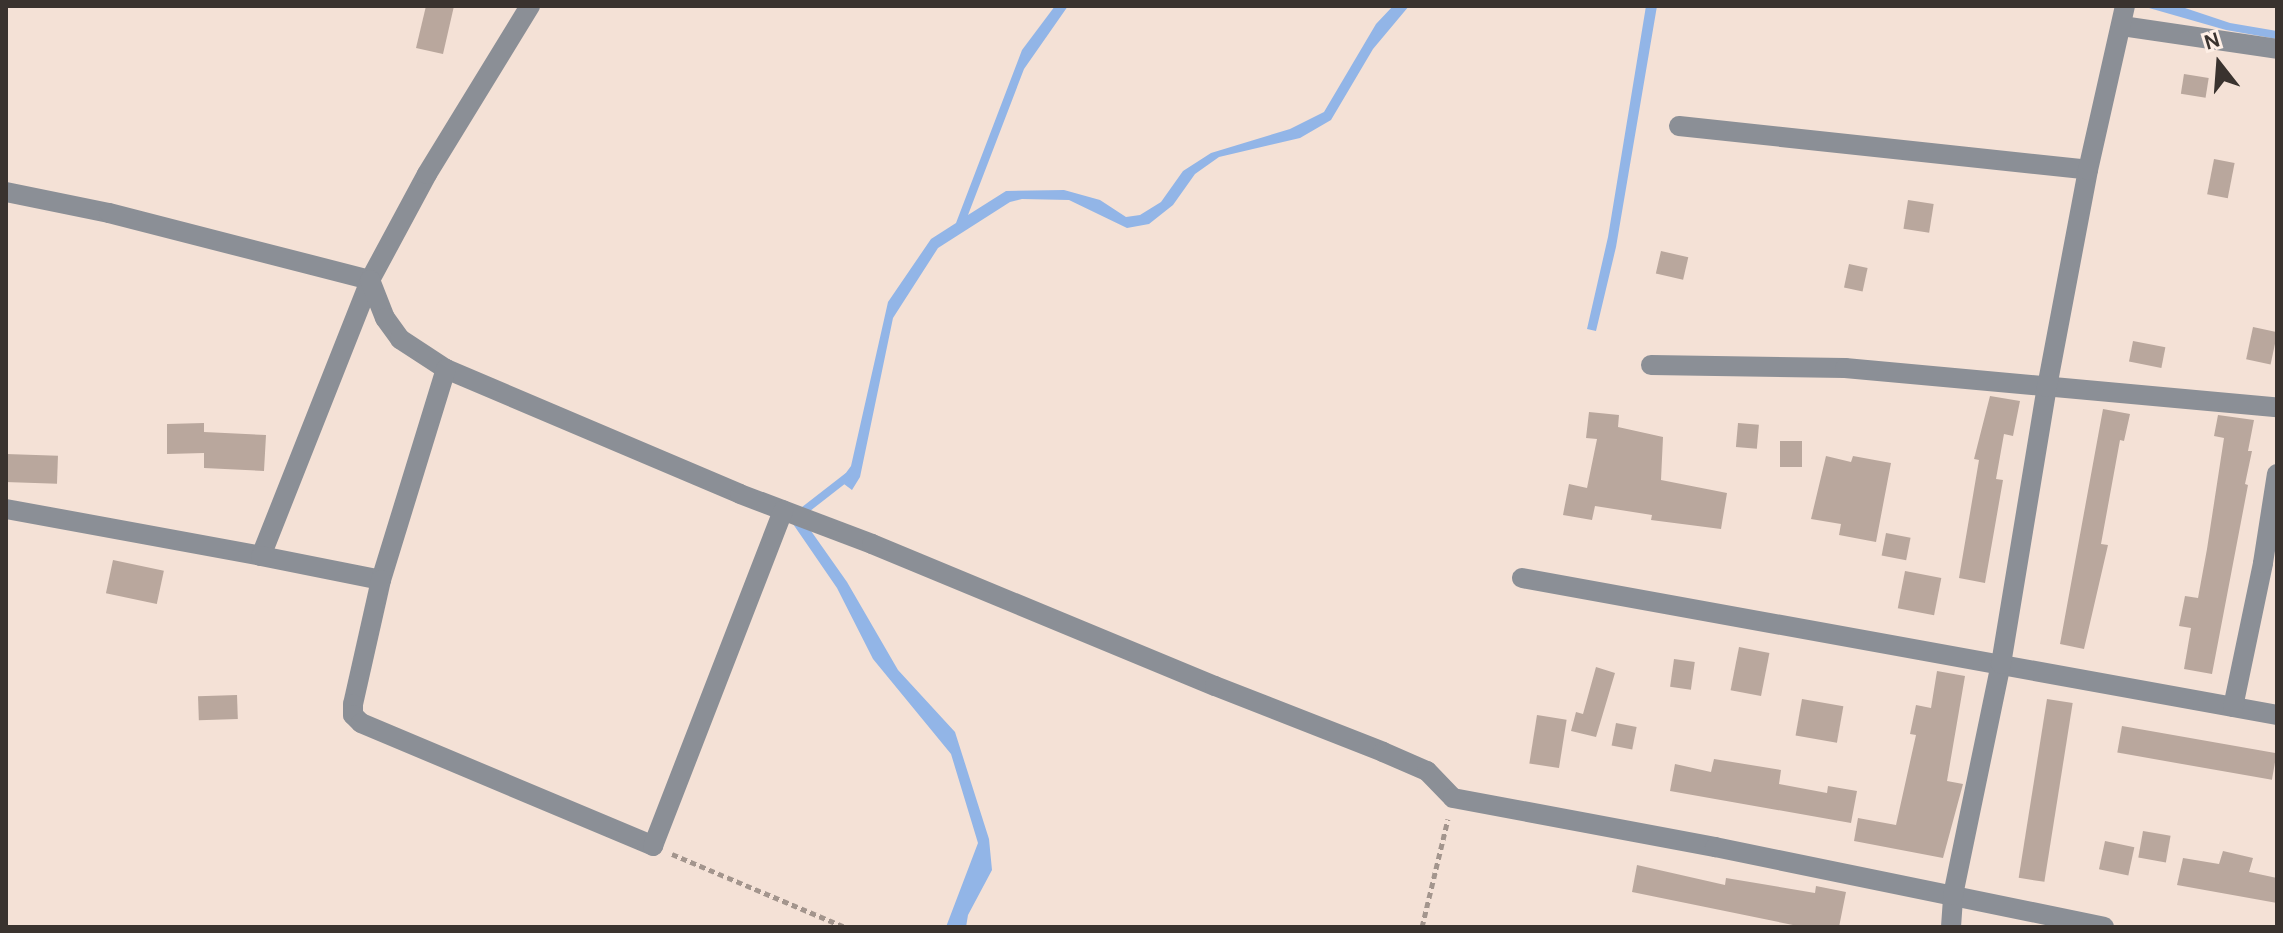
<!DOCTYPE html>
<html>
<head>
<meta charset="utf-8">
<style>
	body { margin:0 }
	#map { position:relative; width:2283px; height:933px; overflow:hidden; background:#f4e1d6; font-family:Karla,sans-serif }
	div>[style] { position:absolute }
	.water>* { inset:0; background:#92b5e7 }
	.stream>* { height:8px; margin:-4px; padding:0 4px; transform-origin:4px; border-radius:4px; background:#92b5e7 }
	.building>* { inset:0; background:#b9a79d; transform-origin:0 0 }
	.path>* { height:5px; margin-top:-2.5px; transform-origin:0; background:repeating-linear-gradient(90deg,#a3958d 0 6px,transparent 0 10px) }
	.minor>* { height:20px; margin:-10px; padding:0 10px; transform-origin:10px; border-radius:10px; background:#8b8f96 }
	span { translate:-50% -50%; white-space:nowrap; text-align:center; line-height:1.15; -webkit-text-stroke:6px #feefe6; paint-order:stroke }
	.frame { position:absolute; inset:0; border:8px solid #3a332f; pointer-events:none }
	.north { position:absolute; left:2179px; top:24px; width:80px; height:80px; -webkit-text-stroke:6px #feefe6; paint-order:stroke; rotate:343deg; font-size:22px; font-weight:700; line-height:32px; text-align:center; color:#3a332f }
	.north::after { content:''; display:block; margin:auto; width:28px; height:36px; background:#3a332f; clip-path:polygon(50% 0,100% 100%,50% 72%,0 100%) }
</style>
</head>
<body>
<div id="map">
	<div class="water">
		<i style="clip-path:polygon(1055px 6px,1068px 6px,1024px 69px,968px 215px,1006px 191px,1064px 190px,1100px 200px,1126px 217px,1140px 215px,1161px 202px,1183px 171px,1211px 153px,1290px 129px,1324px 112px,1376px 24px,1393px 6px,1409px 6px,1373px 49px,1331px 120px,1300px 138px,1219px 157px,1195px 174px,1173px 205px,1149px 224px,1127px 228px,1069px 200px,1022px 199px,1010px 202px,938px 248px,893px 318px,860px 477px,852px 490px,840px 481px,851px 466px,888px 302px,931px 239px,956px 223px,1022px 50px)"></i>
		<i style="clip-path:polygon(1646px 6px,1657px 6px,1616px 247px,1596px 331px,1587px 329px,1608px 237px)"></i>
		<i style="clip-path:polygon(2142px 6px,2179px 6px,2230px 23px,2277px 31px,2277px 39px,2226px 30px)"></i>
		<i style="clip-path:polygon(791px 521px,804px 521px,847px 582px,898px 670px,955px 732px,989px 839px,992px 870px,968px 915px,966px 927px,946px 927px,978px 843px,951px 754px,873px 659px,837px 588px)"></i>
	</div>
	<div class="stream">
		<i style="left:801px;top:513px;width:58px;rotate:-38deg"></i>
	</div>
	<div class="building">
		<i style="clip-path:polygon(426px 6px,454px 6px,443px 54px,416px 48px)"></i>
		<i style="left:2184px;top:74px;width:25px;height:20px;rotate:9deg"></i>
		<i style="left:2214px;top:159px;width:21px;height:36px;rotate:11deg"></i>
		<i style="left:1908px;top:200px;width:26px;height:29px;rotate:9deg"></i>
		<i style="left:1661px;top:251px;width:28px;height:23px;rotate:13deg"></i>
		<i style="left:1849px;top:264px;width:19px;height:24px;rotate:12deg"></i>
		<i style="left:2253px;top:327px;width:25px;height:33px;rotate:12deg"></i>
		<i style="left:2133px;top:341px;width:33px;height:21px;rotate:11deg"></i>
		<i style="clip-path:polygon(1990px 396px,2020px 401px,2013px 436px,2004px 434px,1996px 479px,2003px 480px,1985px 583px,1959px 578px,1979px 460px,1974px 459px)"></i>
		<i style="clip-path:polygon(2103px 409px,2130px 414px,2124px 441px,2120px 440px,2101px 544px,2108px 545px,2084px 649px,2060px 644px)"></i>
		<i style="clip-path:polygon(1589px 412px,1619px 415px,1618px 427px,1663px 437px,1661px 480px,1727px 493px,1721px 529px,1651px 520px,1652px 515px,1595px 506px,1592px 520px,1563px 515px,1569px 484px,1587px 488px,1597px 439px,1586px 438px)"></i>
		<i style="clip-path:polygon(2218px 415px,2254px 420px,2248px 451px,2252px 451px,2245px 484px,2248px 485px,2212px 674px,2184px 669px,2191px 628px,2179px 626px,2185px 596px,2198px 598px,2207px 549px,2224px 438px,2214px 436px)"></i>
		<i style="clip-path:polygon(204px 423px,204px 432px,266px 435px,264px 471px,204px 468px,204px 453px,167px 454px,167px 424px)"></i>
		<i style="left:1738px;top:423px;width:21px;height:24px;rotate:5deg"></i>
		<i style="left:1780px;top:441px;width:22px;height:26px"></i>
		<i style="left:6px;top:454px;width:52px;height:28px;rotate:2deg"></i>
		<i style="clip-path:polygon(1826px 456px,1851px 462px,1853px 456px,1891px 463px,1876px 542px,1839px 535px,1841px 524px,1811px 519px)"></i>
		<i style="left:1886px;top:533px;width:25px;height:23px;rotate:11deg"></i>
		<i style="left:113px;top:560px;width:52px;height:34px;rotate:12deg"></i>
		<i style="left:1905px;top:571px;width:37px;height:38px;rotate:11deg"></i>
		<i style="left:1739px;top:647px;width:31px;height:44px;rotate:11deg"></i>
		<i style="left:1674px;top:659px;width:21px;height:28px;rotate:8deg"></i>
		<i style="clip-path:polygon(1596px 667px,1615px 673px,1596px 737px,1571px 731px,1576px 712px,1583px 714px)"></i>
		<i style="clip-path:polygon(1937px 671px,1965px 676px,1947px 781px,1963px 784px,1943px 858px,1854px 841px,1858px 818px,1896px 825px,1916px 735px,1910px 734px,1916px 705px,1931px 708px)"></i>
		<i style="left:237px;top:695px;width:24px;height:39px;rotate:88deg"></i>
		<i style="left:1802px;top:699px;width:42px;height:37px;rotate:10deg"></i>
		<i style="left:2047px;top:699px;width:26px;height:181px;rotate:9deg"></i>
		<i style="left:1537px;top:715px;width:30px;height:49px;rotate:9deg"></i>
		<i style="left:1616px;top:723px;width:21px;height:23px;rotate:11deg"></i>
		<i style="left:2122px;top:726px;width:157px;height:27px;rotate:10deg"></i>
		<i style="clip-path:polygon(1714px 759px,1781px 770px,1779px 784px,1827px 793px,1828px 786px,1857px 791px,1851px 823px,1670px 791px,1675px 764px,1711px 772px)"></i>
		<i style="left:2143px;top:831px;width:28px;height:27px;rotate:10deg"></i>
		<i style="left:2105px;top:841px;width:30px;height:29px;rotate:12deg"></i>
		<i style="clip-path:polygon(2223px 851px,2253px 858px,2249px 872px,2277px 878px,2277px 903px,2177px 885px,2183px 858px,2219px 864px)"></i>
		<i style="clip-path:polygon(1637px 865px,1725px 885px,1726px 878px,1815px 893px,1816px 886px,1846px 892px,1839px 927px,1803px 927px,1632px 892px)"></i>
	</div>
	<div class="path">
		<i style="left:672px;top:854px;width:188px;rotate:22.9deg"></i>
		<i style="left:1422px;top:927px;width:111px;rotate:-76.5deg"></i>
	</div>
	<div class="minor">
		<i style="left:2122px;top:26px;width:157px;rotate:8.4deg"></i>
		<i style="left:1679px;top:126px;width:411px;rotate:6.1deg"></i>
		<i style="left:6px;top:192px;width:105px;rotate:11.5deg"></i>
		<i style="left:109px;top:213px;width:269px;rotate:14.4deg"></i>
		<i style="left:370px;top:280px;width:120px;rotate:-61.7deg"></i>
		<i style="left:427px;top:174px;width:197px;rotate:-58.5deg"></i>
		<i style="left:1651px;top:365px;width:194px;rotate:0.9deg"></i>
		<i style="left:1845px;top:368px;width:434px;rotate:5.2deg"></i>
		<i style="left:6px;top:509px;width:259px;rotate:10.4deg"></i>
		<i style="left:261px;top:556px;width:297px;rotate:-68.4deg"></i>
		<i style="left:370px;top:280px;width:41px;rotate:68.5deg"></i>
		<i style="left:385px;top:318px;width:26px;rotate:54deg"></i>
		<i style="left:400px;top:339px;width:55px;rotate:33.1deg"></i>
		<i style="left:446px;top:369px;width:319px;rotate:23deg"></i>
		<i style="left:740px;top:494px;width:141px;rotate:20.7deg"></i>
		<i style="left:872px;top:544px;width:371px;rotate:22.5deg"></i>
		<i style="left:1215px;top:686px;width:180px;rotate:21.4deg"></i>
		<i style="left:1383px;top:752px;width:48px;rotate:23.4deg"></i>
		<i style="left:1427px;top:771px;width:37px;rotate:46deg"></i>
		<i style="left:1453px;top:798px;width:267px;rotate:10.6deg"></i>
		<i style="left:1715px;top:847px;width:397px;rotate:11.6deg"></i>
		<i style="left:261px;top:556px;width:122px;rotate:11.3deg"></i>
		<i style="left:381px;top:580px;width:221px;rotate:-72.9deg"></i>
		<i style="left:1522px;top:578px;width:767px;rotate:10.28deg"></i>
		<i style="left:381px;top:580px;width:127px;rotate:102.7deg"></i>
		<i style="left:353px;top:704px;width:11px;rotate:90deg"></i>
		<i style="left:353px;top:715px;width:11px;rotate:45deg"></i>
		<i style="left:361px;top:723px;width:317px;rotate:22.8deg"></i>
		<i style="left:653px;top:846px;width:360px;rotate:-68.8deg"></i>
		<i style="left:2233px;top:707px;width:147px;rotate:-78.2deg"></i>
		<i style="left:2263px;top:563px;width:90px;rotate:-81.1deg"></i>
		<i style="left:1951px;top:927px;width:32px;rotate:-86deg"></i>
		<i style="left:1953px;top:895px;width:236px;rotate:-78.3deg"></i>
		<i style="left:2001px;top:664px;width:281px;rotate:-80.6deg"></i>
		<i style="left:2047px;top:387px;width:221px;rotate:-79.3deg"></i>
		<i style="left:2088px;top:170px;width:168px;rotate:-77.3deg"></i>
	</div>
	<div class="frame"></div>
	<div class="north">N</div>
</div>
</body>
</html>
